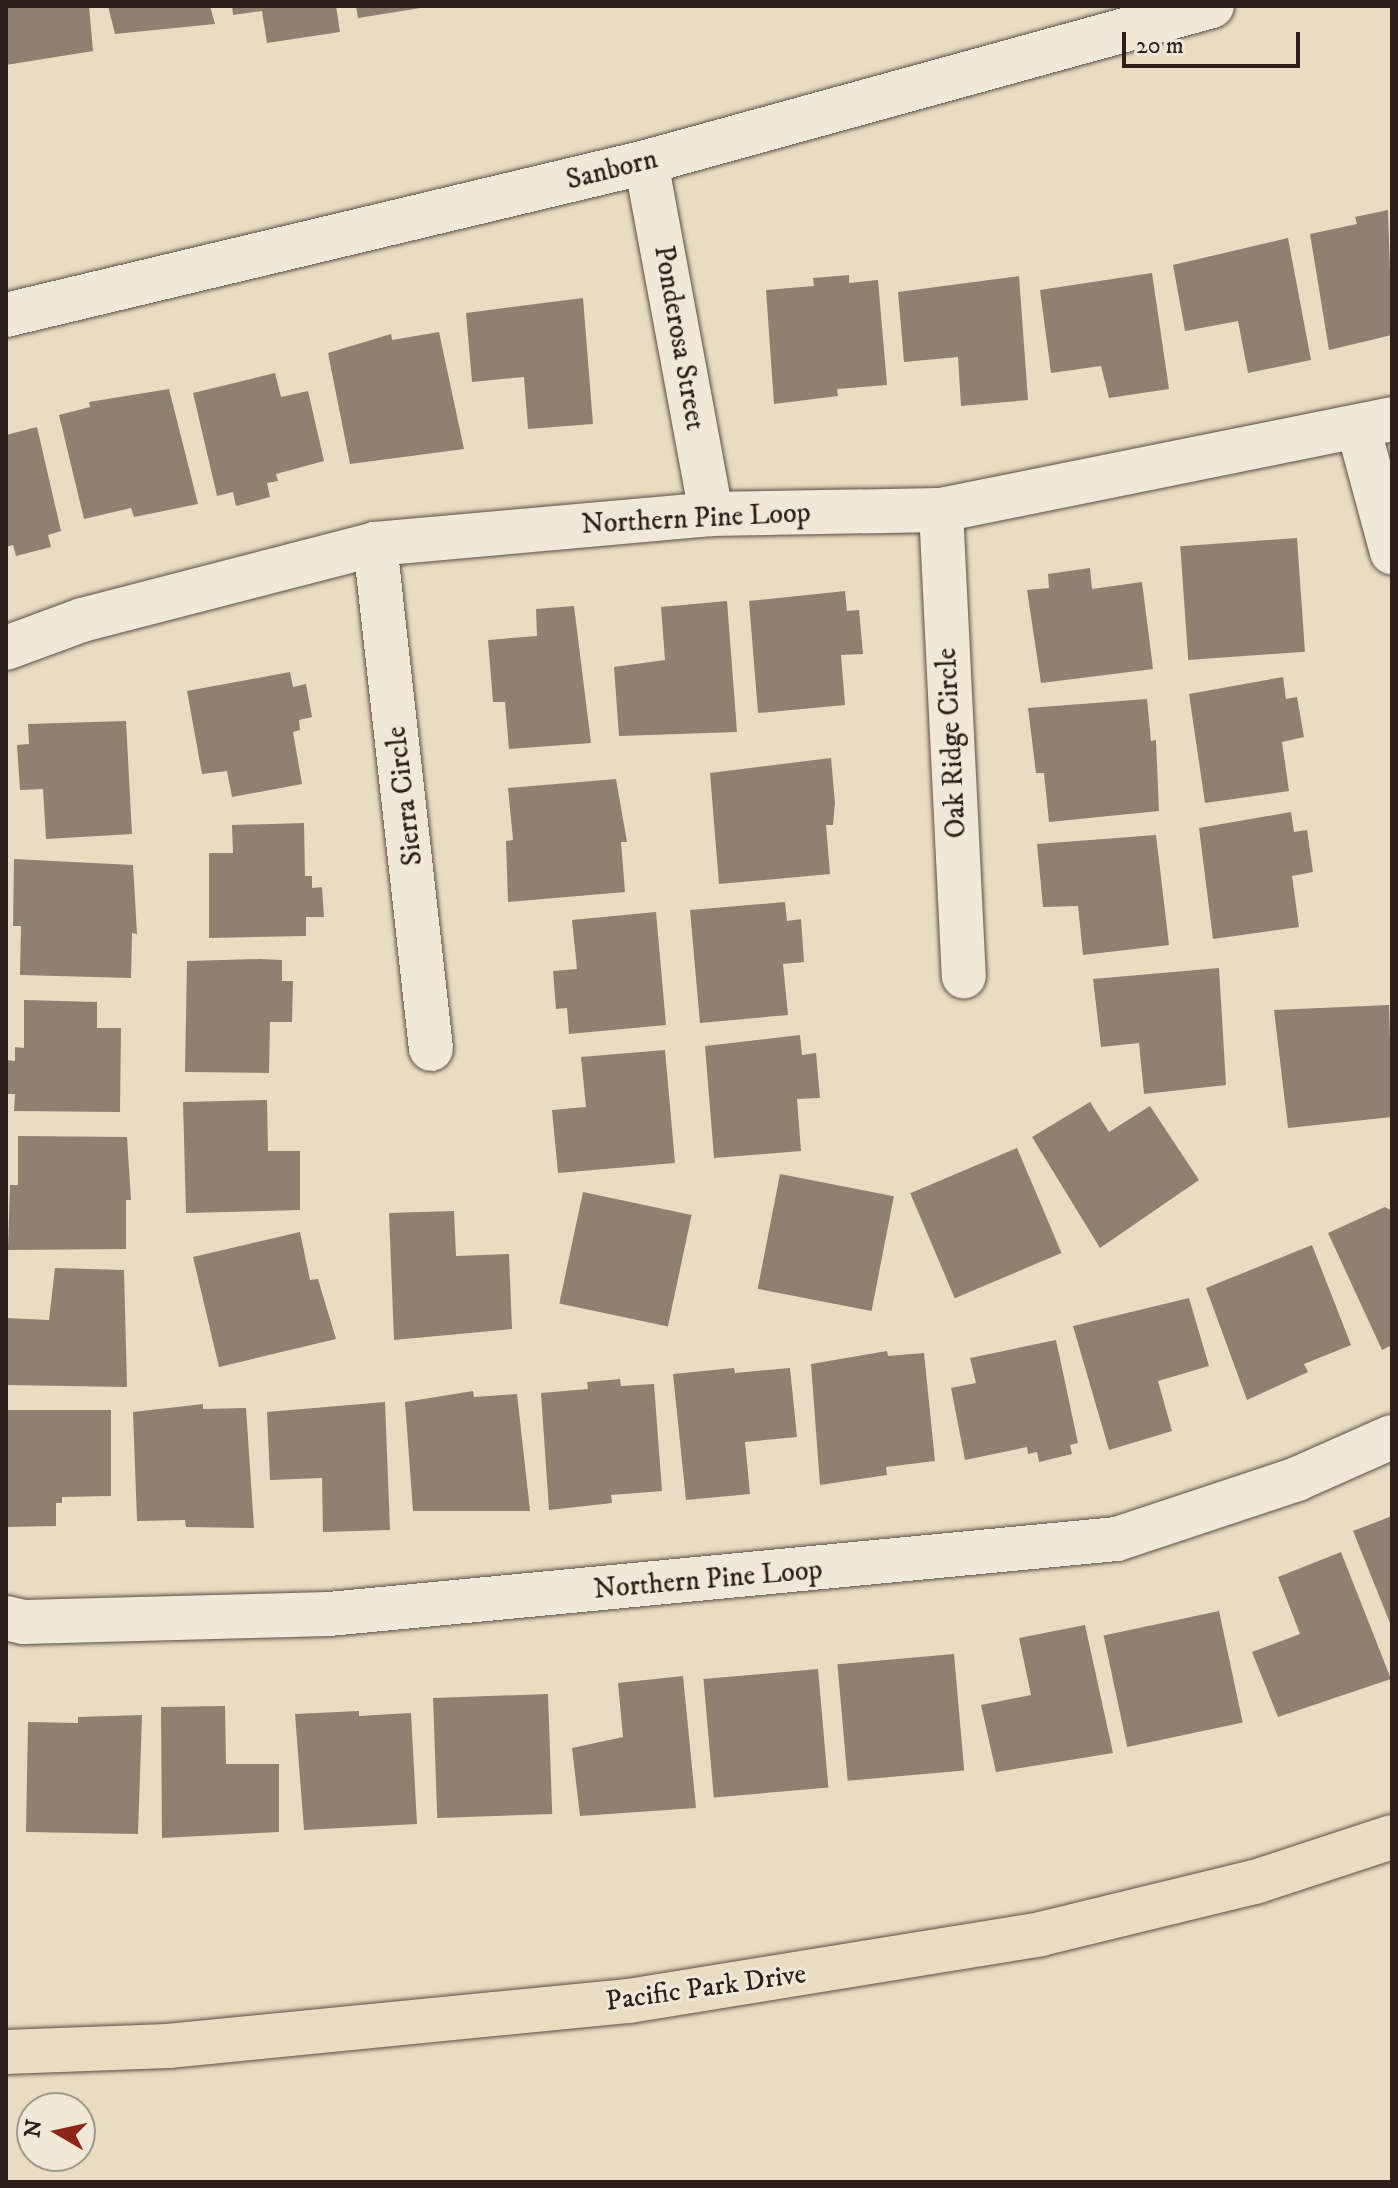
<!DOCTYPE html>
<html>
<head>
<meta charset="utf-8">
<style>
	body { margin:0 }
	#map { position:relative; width:1398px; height:2188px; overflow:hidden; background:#e8dcc3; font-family:"IM FELL DW Pica",serif }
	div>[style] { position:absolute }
	.building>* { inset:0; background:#8e8171; transform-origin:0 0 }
	.roads { filter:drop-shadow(0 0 2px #5b4e43) drop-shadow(0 0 2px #5b4e43) }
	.minor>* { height:44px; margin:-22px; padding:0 22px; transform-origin:22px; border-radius:22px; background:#f0e8d8 }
	.major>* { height:44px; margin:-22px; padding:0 22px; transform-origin:22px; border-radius:22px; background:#e8dcc3 }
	span { translate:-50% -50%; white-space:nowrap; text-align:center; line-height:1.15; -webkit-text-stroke:6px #f0e8d8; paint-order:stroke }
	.street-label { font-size:28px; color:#2c1e18 }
	.frame { position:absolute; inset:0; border:8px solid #2c1e18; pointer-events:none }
	.north { position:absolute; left:16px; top:2092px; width:80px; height:80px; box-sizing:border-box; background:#f0e8d8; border:2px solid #a2978b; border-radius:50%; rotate:279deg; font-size:22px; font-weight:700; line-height:32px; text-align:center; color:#2c1e18 }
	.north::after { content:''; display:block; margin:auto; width:28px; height:36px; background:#8f2418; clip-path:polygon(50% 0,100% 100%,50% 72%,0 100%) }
	.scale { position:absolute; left:1122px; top:32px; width:178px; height:36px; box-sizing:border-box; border:4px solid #2c1e18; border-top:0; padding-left:10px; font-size:24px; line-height:28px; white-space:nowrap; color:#2c1e18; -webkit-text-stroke:6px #f0e8d8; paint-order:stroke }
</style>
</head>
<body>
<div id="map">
	<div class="building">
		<i style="clip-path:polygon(6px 6px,89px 6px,93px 51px,6px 65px)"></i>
		<i style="clip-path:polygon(108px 6px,210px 6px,215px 24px,115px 34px)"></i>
		<i style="clip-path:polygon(232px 6px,336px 6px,340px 32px,267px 43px,262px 11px,233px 15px)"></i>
		<i style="clip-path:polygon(356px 6px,421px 6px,421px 8px,358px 18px)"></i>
		<i style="clip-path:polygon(1388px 210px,1392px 335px,1329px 350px,1310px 234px,1357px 224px,1355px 217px)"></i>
		<i style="clip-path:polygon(1288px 238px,1311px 360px,1248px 373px,1238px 321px,1185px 331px,1173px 265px)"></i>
		<i style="clip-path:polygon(1152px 273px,1169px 389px,1109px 398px,1101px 366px,1051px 373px,1040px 290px)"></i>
		<i style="clip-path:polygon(849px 275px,849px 283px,878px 280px,887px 385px,837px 389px,838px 396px,774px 404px,766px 290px,814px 286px,813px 278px)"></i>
		<i style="clip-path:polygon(1019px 276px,1028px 400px,961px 406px,958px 357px,904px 362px,898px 292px)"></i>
		<i style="clip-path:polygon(583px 298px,593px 424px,528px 429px,524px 377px,472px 382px,466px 313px)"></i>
		<i style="clip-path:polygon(439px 332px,464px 449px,350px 464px,328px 353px,391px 334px,392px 340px)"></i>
		<i style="clip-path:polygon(275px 373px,281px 397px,308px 391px,324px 461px,276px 474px,278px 481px,267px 483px,270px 497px,236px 506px,233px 492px,217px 496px,193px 393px)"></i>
		<i style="clip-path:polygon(169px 389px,198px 504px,134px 517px,131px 508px,84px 519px,59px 415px,90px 407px,89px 402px)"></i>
		<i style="clip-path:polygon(37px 427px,61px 531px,48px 535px,51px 547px,16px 556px,13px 545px,6px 547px,6px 435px)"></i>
		<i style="left:1297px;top:538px;width:114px;height:117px;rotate:86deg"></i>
		<i style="clip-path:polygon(1090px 568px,1092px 589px,1142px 582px,1153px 669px,1041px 683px,1027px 590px,1049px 588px,1048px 574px)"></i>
		<i style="clip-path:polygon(845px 591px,847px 611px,859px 610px,863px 654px,841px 655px,845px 705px,758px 713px,749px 601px)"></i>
		<i style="clip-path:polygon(727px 601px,737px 732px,619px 736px,614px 667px,665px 660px,661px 607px)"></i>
		<i style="clip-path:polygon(574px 606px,591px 743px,509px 749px,505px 702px,493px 702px,488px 640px,537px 636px,536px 609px)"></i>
		<i style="clip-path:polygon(290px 672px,293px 687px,306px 684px,312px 717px,299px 720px,300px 730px,293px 732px,302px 784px,232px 797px,227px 771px,202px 774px,187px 691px)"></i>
		<i style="clip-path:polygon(1283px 677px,1286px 699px,1297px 697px,1304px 737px,1282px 742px,1289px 791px,1205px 803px,1189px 694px)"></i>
		<i style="clip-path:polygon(1147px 699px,1151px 741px,1156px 740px,1159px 811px,1049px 822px,1044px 773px,1036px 773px,1028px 708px)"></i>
		<i style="clip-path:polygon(126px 721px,132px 834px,46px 839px,43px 789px,20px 790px,17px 745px,29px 744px,28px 724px)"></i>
		<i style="clip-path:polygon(831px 758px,835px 803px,833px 825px,826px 825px,830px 874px,719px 884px,710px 773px)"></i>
		<i style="clip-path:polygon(616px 779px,627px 842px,621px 842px,625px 892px,508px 902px,506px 841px,513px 840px,508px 788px)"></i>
		<i style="clip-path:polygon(1291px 812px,1294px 832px,1307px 830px,1313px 872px,1292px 876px,1299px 927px,1213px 939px,1199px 828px)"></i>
		<i style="clip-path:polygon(304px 823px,305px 876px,312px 876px,312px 888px,322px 887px,324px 917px,306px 917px,306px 936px,209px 938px,209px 853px,233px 853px,232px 825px)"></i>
		<i style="clip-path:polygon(1156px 835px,1169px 945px,1083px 955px,1078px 906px,1043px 907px,1037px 844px)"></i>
		<i style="clip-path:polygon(14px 859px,133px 865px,137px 934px,132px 933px,131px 978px,20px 975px,21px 926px,13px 926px)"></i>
		<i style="clip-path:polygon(785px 902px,787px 921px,801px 919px,804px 962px,783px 964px,788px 1015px,700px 1023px,690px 910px)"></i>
		<i style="clip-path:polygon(656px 912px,666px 1025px,569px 1034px,567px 1008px,556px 1009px,553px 971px,577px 969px,572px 920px)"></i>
		<i style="clip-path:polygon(260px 959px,282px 960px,282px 981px,293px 981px,292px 1022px,270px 1022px,269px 1073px,185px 1072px,187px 961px)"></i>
		<i style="clip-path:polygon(1219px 968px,1226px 1085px,1144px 1094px,1139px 1043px,1101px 1047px,1093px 979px)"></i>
		<i style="clip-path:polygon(24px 1000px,97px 1002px,97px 1028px,121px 1028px,120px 1112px,14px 1111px,15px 1094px,6px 1094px,6px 1060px,15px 1061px,15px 1047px,24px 1048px)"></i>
		<i style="clip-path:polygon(1389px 1005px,1392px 1117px,1288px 1128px,1274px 1010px)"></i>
		<i style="clip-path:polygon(800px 1035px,802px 1055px,816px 1053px,820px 1098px,797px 1099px,801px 1151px,714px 1158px,705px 1046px)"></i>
		<i style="clip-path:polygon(665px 1050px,675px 1163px,558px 1173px,552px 1110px,586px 1107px,581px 1057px)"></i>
		<i style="clip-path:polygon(267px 1100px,268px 1151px,300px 1151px,300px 1210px,186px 1213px,183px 1102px)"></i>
		<i style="clip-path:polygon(1090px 1102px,1109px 1132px,1150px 1106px,1199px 1180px,1100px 1248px,1032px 1137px)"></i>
		<i style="clip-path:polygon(18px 1136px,127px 1137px,131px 1200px,126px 1200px,126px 1249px,8px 1250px,10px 1185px,18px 1185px)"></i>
		<i style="left:1017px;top:1148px;width:114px;height:116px;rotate:67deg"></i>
		<i style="left:780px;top:1174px;width:116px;height:117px;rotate:11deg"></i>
		<i style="left:583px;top:1192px;width:111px;height:114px;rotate:12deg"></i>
		<i style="clip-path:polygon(1385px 1207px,1392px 1211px,1392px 1345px,1382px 1350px,1328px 1233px)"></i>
		<i style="clip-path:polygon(454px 1211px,456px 1256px,509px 1254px,512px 1329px,394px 1340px,389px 1213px)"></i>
		<i style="clip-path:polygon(300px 1232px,310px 1280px,318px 1279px,336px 1339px,219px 1367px,193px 1257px)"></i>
		<i style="clip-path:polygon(1312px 1245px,1351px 1345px,1304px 1364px,1308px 1372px,1247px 1400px,1206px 1288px)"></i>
		<i style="clip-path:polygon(55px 1268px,124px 1270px,127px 1387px,6px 1385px,6px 1318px,49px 1320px)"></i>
		<i style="clip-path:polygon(1189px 1298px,1209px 1366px,1158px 1381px,1172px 1431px,1109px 1450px,1073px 1326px)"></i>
		<i style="clip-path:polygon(1056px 1340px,1078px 1443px,1070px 1445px,1072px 1454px,1039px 1462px,1037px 1452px,1028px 1454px,1027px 1447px,965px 1460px,951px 1388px,976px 1383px,970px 1358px)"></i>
		<i style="clip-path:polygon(887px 1351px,888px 1356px,924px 1353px,935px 1461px,886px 1467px,887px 1475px,820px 1485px,811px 1364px)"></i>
		<i style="clip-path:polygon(734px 1368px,735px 1373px,790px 1368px,797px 1437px,745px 1442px,750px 1494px,686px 1500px,673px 1374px)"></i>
		<i style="clip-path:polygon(620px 1379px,621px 1386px,654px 1384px,662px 1491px,611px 1495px,612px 1503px,549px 1510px,541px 1393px,588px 1389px,587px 1382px)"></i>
		<i style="clip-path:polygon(473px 1391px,474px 1397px,517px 1394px,530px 1511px,413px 1511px,405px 1402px)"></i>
		<i style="clip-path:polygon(385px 1402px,390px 1530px,323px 1532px,322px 1478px,270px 1480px,267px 1412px)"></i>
		<i style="clip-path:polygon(203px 1404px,203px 1409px,246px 1408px,254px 1528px,186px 1527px,185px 1520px,137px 1521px,133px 1412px)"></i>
		<i style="clip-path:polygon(6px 1410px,111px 1410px,111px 1496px,62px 1497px,62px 1503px,56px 1503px,56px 1526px,6px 1527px)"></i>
		<i style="clip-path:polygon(1392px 1516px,1392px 1628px,1353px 1531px)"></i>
		<i style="clip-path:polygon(1341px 1552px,1391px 1679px,1278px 1717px,1252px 1652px,1300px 1634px,1278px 1577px)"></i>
		<i style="left:1219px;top:1611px;width:114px;height:118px;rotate:78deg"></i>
		<i style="clip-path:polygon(1085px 1625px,1113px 1753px,996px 1772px,981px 1705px,1031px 1695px,1019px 1638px)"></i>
		<i style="left:954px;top:1654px;width:117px;height:117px;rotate:85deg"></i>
		<i style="left:818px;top:1669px;width:119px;height:115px;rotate:85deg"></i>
		<i style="clip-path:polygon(683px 1676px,696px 1808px,580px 1816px,572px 1748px,623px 1737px,618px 1683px)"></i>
		<i style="left:548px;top:1694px;width:120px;height:115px;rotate:88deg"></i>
		<i style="clip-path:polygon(225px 1706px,226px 1764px,279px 1764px,279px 1832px,162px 1838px,161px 1707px)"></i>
		<i style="clip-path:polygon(359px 1711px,359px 1716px,411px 1713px,417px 1824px,304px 1830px,295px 1714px)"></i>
		<i style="clip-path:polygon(142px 1715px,138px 1834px,26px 1832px,28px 1722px,78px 1723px,78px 1717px)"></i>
	</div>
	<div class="roads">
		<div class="minor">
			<i style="left:646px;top:162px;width:358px;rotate:79.5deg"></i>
			<i style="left:6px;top:315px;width:658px;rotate:-13.44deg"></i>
			<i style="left:646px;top:162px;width:587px;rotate:-15.41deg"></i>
			<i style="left:1358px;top:427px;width:130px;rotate:74.8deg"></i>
			<i style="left:941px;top:510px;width:467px;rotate:87.2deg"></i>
			<i style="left:375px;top:544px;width:508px;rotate:83.67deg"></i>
			<i style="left:6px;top:648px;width:81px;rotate:-20.2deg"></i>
			<i style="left:82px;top:620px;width:303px;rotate:-14.5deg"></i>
			<i style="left:375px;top:544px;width:337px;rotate:-5.1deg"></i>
			<i style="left:711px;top:514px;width:230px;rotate:-1deg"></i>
			<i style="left:941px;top:510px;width:460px;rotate:-11.4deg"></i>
			<i style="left:6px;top:1618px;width:18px;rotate:13deg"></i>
			<i style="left:24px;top:1622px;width:305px;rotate:-1.5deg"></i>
			<i style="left:329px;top:1614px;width:792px;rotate:-5.44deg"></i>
			<i style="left:1117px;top:1539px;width:190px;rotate:-18.4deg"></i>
			<i style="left:1297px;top:1479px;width:104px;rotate:-23.9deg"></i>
		</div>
		<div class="major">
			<i style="left:6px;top:2052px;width:162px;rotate:-2.1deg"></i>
			<i style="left:168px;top:2046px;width:463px;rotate:-5.6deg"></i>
			<i style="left:629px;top:2001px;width:417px;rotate:-9.2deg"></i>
			<i style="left:1041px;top:1934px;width:220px;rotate:-13.7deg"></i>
			<i style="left:1255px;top:1882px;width:144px;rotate:-18.2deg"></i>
		</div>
	</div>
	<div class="street-label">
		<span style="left:612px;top:170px;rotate:-14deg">Sanborn</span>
		<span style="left:679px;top:338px;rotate:80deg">Ponderosa Street</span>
		<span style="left:696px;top:519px;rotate:-3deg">Northern Pine Loop</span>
		<span style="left:952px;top:743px;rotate:-93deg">Oak Ridge Circle</span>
		<span style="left:405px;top:796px;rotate:-97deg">Sierra Circle</span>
		<span style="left:708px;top:1580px;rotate:-5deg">Northern Pine Loop</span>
		<span style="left:706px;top:1988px;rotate:-8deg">Pacific Park Drive</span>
	</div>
	<div class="frame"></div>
	<div class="north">N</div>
	<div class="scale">20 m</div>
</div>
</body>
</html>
